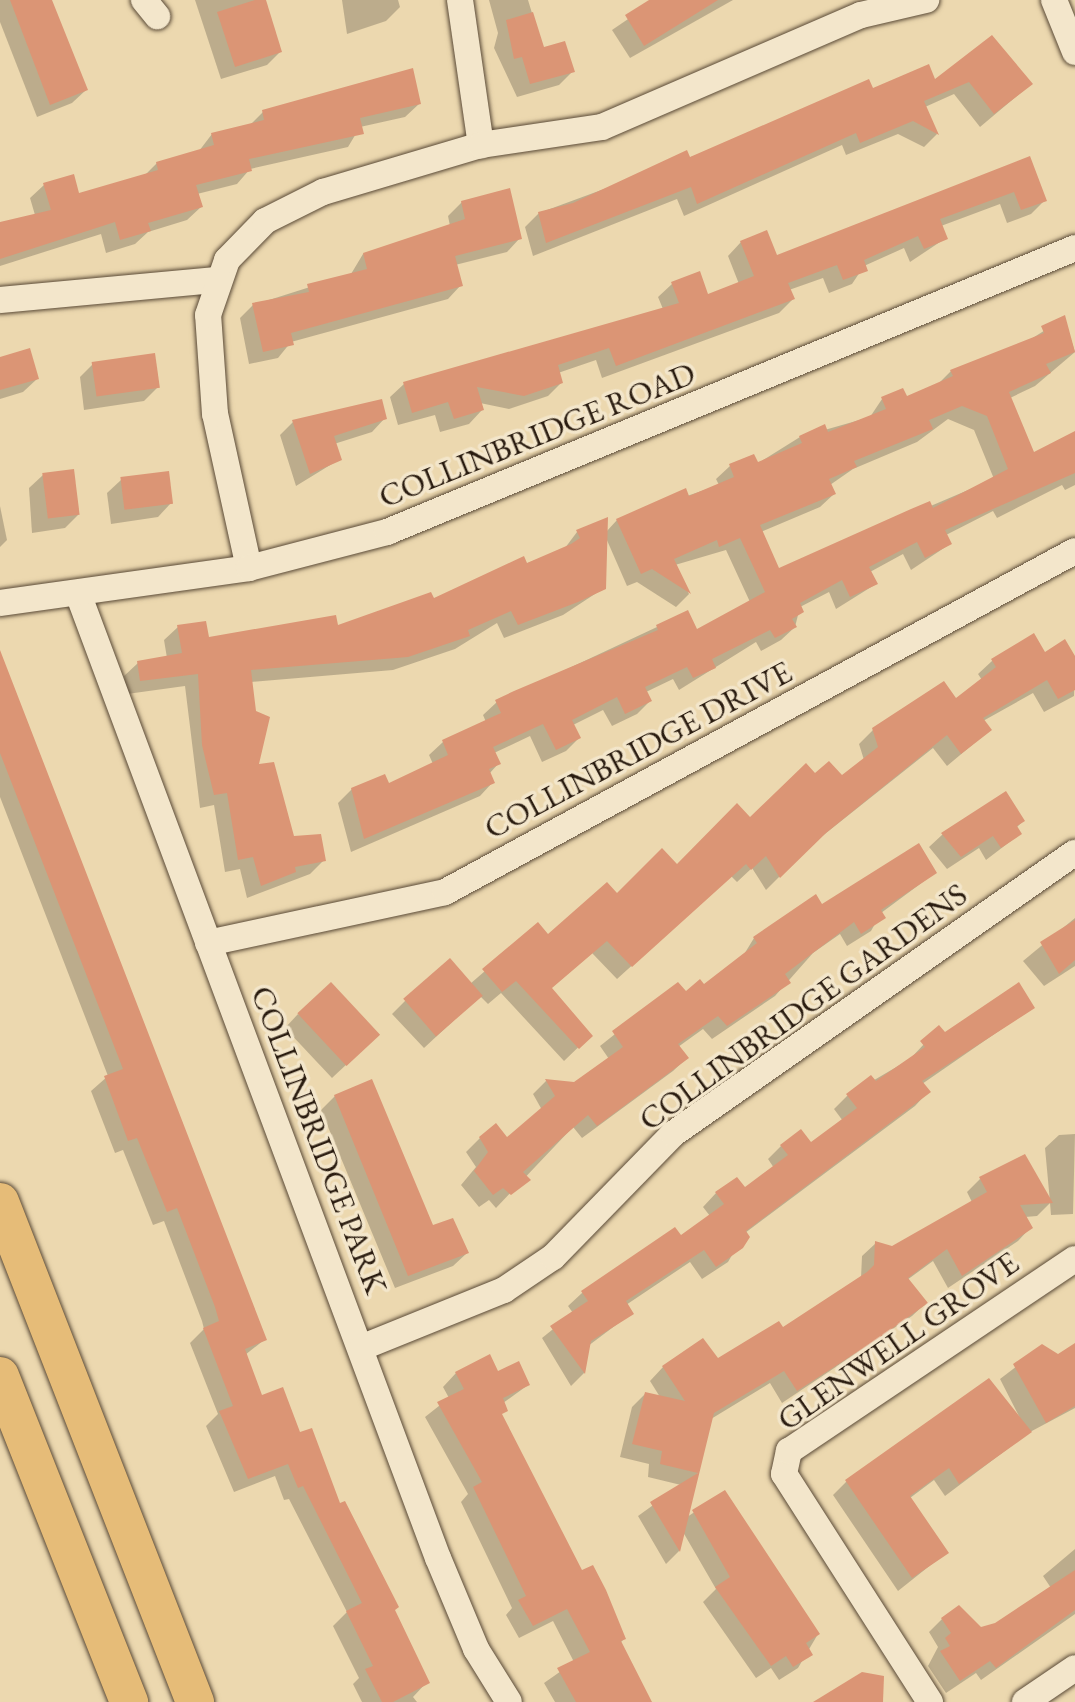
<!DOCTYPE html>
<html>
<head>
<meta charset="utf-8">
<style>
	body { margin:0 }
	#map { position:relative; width:1075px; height:1702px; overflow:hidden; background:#ecd8af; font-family:"EB Garamond",serif }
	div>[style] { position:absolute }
	.shadow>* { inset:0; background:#0003 }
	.building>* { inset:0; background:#db9575; transform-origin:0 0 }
	.roads { filter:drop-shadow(0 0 2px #5a4a37) drop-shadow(0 0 2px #5a4a37) }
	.minor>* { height:26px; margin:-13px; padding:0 13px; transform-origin:13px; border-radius:13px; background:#f3e6cb }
	.motorway>* { height:38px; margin:-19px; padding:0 19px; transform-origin:19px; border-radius:19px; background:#e6bc78 }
	span { translate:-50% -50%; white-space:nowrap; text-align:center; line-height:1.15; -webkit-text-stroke:7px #f3e6cb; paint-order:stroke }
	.street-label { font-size:32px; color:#291b0f }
</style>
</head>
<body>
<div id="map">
	<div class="shadow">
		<i style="clip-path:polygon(0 0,51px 0,86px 90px,72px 103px,37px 117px,0 22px)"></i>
		<i style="clip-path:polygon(195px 0,264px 0,280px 52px,267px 65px,221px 79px)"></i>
		<i style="clip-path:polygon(342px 0,398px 0,400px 7px,386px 21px,347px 34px)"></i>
		<i style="clip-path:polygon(489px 0,528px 0,543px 49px,573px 71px,559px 85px,517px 97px,494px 48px,498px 33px)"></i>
		<i style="clip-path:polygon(656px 0,733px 0,630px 58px,612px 30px)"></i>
		<i style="clip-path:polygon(992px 38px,1031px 84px,980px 127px,954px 94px,925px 107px,937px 134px,924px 147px,898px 134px,846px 155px,842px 145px,684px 216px,677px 199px,533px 256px,525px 227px,539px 213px,872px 90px,935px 82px)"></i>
		<i style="clip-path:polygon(419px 104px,405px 117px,360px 127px,348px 147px,250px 169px,237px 184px,197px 194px,201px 207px,187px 220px,148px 232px,135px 244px,106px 253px,101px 234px,0 266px,0 224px,35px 215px,30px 198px,44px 185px,78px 195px,144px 176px,157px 163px,199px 151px,212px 134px,250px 125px,263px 112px)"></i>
		<i style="clip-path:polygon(1029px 158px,1045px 200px,1031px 214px,1007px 223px,1000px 204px,941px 226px,946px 238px,910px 262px,904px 248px,864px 266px,852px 284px,829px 293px,823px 278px,789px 290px,793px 299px,779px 313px,602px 378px,596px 360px,558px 373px,561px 383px,548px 396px,509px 409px,480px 403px,482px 410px,469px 424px,440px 432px,435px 415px,398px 425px,390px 397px,404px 384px,663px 309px,658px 297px,672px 284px,707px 296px,739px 284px,728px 256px,741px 242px,776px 257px)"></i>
		<i style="clip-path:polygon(462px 202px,520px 238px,507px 252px,455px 265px,461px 285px,448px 299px,291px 342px,278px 358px,249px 364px,240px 318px,253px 305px,351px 274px,363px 254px,450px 226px,448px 216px)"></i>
		<i style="clip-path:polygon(evenodd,1064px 318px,1075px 352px,1035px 386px,1010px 398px,1033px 455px,1075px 434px,1075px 485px,1065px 490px,1062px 485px,997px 518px,993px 511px,946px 535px,950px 544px,911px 570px,903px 554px,870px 572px,876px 584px,836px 609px,829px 592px,800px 607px,795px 627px,781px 640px,761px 651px,756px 642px,679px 690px,673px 679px,646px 692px,650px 701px,637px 714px,612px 726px,603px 710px,573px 725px,579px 738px,566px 751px,542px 762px,530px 736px,494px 753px,499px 763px,489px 774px,493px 782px,480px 796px,351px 852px,338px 803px,352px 789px,388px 785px,433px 764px,429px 755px,443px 742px,486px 722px,483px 715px,497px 702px,657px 627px,696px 631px,750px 602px,726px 550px,675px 565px,689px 594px,676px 607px,637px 582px,627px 586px,606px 538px,604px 588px,563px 615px,504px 638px,497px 623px,455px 649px,393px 670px,251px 682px,257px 766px,292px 838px,324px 860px,310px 874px,247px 898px,240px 869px,225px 872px,214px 805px,200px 808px,185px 686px,127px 694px,124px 676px,138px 663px,167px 658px,164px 640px,178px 627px,207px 639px,337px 627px,433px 601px,565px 548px,577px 532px,606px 532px,617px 520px,719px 485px,716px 479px,730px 466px,757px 464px,800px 437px,870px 417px,882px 399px,902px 390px,906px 399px,937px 385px,951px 371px,1028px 341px,1064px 318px,948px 419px,974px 430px,994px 479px,778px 571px,761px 532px,820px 507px,834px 494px,830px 485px,853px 469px,917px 442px,948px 419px)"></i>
		<i style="clip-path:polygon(0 359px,37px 379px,23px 392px,0 399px)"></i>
		<i style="clip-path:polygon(93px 364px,158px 387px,144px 401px,84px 410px,80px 377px)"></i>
		<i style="clip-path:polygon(385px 418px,372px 432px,334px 444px,340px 459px,296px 486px,280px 435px,293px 422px)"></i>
		<i style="clip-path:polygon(43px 475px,78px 515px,65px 528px,32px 533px,29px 488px)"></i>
		<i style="clip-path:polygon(121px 480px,171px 503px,158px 517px,111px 524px,107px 493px)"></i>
		<i style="clip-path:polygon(0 506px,7px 540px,0 547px)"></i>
		<i style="clip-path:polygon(1033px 636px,1044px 655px,1075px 660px,1074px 696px,1044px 712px,1033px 693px,983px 721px,990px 730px,947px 766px,933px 748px,811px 845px,766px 890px,752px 868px,737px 882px,731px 876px,617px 979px,592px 953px,550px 989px,591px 1035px,564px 1061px,501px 993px,488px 1004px,480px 996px,424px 1048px,392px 1014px,405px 1001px,470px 984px,538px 925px,548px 936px,677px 866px,815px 775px,842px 777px,864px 760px,859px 744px,873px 730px,956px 700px,982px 680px,978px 674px,992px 661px)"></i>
		<i style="clip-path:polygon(0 679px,264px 1340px,245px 1355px,261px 1397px,299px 1435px,393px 1611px,427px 1682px,413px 1697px,417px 1702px,362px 1702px,353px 1684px,359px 1678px,333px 1626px,347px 1612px,289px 1499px,284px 1500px,275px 1476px,234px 1492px,206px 1426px,218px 1414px,190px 1343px,204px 1329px,202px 1321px,164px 1221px,153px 1225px,123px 1150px,115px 1153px,91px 1091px,108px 1076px,0 797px)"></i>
		<i style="clip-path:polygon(1023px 821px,1016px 828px,1020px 834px,986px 860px,979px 848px,947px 869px,929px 847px,943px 834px)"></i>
		<i style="clip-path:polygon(935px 873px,881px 913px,871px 931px,847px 946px,840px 934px,813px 953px,775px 996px,712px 1039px,703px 1029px,678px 1047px,687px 1058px,673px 1071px,582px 1138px,573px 1127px,496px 1208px,489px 1200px,479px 1207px,461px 1185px,476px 1167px,466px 1152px,480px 1138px,496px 1125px,507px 1140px,542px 1110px,533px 1094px,546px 1081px,575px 1084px,609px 1059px,600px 1046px,678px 984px,686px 993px,704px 986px,743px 956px,754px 938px,821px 906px)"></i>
		<i style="clip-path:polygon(1075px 918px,1075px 966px,1044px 986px,1023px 961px)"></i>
		<i style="clip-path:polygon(1032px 1008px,922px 1084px,928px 1092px,915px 1106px,745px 1233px,728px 1262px,702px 1279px,690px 1262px,626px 1305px,632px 1313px,588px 1346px,584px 1373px,571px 1386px,542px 1338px,573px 1313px,568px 1306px,582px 1293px,675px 1229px,680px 1237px,710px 1216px,703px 1207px,716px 1193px,745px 1190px,774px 1168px,768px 1159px,781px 1146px,810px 1144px,843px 1121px,834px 1109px,847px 1096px,910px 1059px,939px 1028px,944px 1035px)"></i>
		<i style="clip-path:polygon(298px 1014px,364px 1048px,332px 1078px,285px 1028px)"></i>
		<i style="clip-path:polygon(335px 1096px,432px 1227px,467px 1253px,453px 1266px,395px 1288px,321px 1110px)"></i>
		<i style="clip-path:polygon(1075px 1134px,1073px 1214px,1051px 1215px,1050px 1203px,1037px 1216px,1025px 1217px,1031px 1227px,1018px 1241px,948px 1288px,933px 1261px,907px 1280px,926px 1303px,912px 1316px,782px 1403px,770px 1383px,711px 1419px,687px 1517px,725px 1492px,818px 1634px,798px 1668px,779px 1680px,771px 1668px,756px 1678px,703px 1602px,716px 1589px,683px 1532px,679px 1551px,666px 1564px,638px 1516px,681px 1485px,648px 1477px,649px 1464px,620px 1457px,632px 1407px,645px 1394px,660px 1397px,650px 1381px,663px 1367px,717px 1360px,782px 1329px,861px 1278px,862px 1256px,876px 1243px,892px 1248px,972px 1202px,967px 1192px,980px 1179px,1050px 1202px,1045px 1148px,1059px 1135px)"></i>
		<i style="clip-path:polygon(1075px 1345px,1075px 1408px,1030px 1432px,945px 1496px,934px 1480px,910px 1498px,947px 1552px,898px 1591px,833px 1495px,846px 1482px,1023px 1424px,1000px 1379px,1042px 1347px,1058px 1357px)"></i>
		<i style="clip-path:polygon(456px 1373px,497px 1373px,528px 1385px,503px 1403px,501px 1416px,581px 1572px,624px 1639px,620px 1643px,651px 1702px,555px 1702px,544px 1683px,574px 1662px,553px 1621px,519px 1638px,506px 1615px,512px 1608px,461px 1502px,468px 1494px,425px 1417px,449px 1398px,443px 1387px)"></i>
		<i style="clip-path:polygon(1075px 1549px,1075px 1614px,981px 1680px,976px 1673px,946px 1693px,928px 1666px,938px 1647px,929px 1632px,942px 1619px,981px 1629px,996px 1625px,1051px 1588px,1043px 1576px)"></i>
	</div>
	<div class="building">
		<i style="clip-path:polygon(10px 0,52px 0,88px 90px,50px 105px)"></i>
		<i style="clip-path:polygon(255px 0,266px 0,282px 52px,235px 67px,217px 12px)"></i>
		<i style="clip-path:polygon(649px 0,718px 0,644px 46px,625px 15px)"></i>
		<i style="clip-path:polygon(533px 12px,544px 47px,565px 41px,575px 72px,530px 84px,522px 57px,514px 59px,506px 20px)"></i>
		<i style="clip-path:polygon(992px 35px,1033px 84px,994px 114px,969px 82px,924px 101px,939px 135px,913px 121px,860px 143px,856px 133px,697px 204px,691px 187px,546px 243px,538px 212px,573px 203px,687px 150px,690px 157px,869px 79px,873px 88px,929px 64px,935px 79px)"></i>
		<i style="clip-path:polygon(413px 68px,421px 104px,360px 118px,364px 134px,249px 159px,252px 171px,196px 185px,203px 207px,148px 223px,151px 231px,120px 240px,115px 222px,0 259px,0 222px,51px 210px,43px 183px,74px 174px,79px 193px,158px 170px,156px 162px,214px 145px,211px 133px,264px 120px,262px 110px)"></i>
		<i style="clip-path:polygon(1030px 156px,1047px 201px,1021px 210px,1014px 192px,940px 219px,948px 239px,924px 249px,918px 236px,864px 260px,868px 271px,843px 280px,837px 265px,788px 283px,795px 299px,616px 366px,609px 348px,558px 365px,563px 383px,524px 396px,477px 387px,484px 410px,454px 419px,448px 402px,412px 413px,403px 382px,679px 303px,671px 282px,700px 271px,708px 294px,754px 276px,740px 241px,767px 230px,777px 255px)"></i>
		<i style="clip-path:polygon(510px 188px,522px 239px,455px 256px,463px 286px,291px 333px,294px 345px,263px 352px,252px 303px,309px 292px,307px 284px,367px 269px,363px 253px,465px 219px,461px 201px)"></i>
		<i style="clip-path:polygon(evenodd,1065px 315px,1075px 352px,1046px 364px,1051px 373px,1009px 392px,1034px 452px,1075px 431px,1075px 473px,945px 530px,952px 544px,925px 558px,917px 542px,869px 567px,878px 584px,850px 597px,842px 580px,800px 603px,804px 612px,792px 619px,797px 627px,775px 638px,770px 630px,712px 659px,716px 668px,693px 678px,687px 667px,645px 687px,652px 701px,625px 714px,617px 697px,572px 720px,581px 738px,556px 750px,543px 724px,493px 747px,501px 764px,489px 769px,495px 783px,364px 839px,351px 788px,385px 774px,389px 783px,448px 755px,442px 740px,501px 713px,495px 700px,514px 691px,658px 630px,656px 625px,688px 610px,697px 629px,765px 592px,740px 538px,719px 547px,717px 540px,674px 559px,691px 594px,652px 569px,641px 574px,616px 519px,686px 488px,689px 496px,734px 477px,729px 464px,754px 454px,758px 462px,802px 443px,799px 436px,825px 424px,828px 432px,886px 409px,881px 397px,903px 388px,907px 396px,953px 376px,950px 370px,1044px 333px,1041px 326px,1065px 315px,962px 406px,987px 416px,1008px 469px,933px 508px,930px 501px,911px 509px,779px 568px,760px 525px,836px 494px,829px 479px,857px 467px,854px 461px,933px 429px,929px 420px,962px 406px)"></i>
		<i style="clip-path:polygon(30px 348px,39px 379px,0 390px,0 357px)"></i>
		<i style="left:155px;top:353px;width:35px;height:64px;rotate:82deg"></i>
		<i style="clip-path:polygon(382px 399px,387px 419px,334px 436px,342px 460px,310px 474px,292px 420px)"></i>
		<i style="left:74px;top:469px;width:46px;height:32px;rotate:83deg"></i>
		<i style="left:169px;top:471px;width:33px;height:49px;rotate:83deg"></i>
		<i style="clip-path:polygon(608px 517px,606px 589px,578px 602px,518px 625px,511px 611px,468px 630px,470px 636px,408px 657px,251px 670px,256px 711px,270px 717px,259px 764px,274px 762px,294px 836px,321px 834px,326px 861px,295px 867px,296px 872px,261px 886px,253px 857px,238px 860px,227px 793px,214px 795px,202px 745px,198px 674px,140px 681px,137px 661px,182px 653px,177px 625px,206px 621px,209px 637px,336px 615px,338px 625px,431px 592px,434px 598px,524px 556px,527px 563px,571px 544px,580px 538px,576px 530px)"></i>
		<i style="clip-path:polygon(1034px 633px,1045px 652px,1065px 639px,1075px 656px,1075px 690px,1058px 699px,1047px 680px,983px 718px,992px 730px,961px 754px,947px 735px,826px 833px,780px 878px,766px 856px,751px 870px,746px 864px,632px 967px,607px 941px,552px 988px,593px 1036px,579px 1049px,516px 981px,502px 992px,482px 969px,538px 922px,548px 934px,607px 882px,617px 893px,662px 848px,677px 864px,737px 803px,750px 817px,806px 763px,815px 773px,829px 761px,842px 775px,878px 747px,872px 728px,944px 681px,956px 698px,996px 667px,991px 659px)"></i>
		<i style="clip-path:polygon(0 650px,267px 1340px,245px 1349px,262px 1395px,283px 1387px,300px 1432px,312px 1428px,340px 1503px,345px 1501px,399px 1607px,395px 1610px,430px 1683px,393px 1702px,382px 1702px,365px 1669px,373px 1666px,346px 1611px,362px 1603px,303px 1486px,298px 1488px,288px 1464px,248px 1479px,219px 1411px,233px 1406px,203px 1328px,219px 1321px,215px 1307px,177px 1208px,167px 1212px,137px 1138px,128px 1141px,104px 1076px,123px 1069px,0 753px)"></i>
		<i style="clip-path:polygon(1006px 791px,1025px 821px,1017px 826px,1022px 834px,1001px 848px,993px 836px,961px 857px,941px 833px)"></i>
		<i style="clip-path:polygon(919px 843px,937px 873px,881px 910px,886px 918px,861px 934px,854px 922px,785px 974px,791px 983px,727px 1026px,718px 1016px,678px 1044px,689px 1058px,597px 1126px,588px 1115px,523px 1172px,531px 1180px,511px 1195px,503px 1188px,493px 1195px,474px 1171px,488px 1152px,479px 1137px,496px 1123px,507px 1137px,555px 1096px,545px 1079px,574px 1082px,623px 1047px,612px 1031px,678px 982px,686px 991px,700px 979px,704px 984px,757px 943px,753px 937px,816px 894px,822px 904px)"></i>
		<i style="clip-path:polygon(1075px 920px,1075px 960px,1059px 974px,1040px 942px)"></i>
		<i style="left:450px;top:958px;width:50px;height:62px;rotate:49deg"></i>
		<i style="left:331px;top:982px;width:72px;height:46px;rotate:47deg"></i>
		<i style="clip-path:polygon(1019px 982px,1035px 1008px,922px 1081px,931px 1092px,746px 1231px,750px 1237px,743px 1248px,716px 1267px,704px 1250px,626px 1301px,634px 1314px,591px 1341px,585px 1374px,550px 1326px,588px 1301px,581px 1291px,675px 1227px,681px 1235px,724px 1204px,715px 1192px,737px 1177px,745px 1187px,788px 1155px,780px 1145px,801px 1129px,811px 1142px,857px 1108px,846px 1094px,871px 1075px,876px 1081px,925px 1047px,920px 1041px,939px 1025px,945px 1032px)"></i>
		<i style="clip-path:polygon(372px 1079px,433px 1225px,453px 1218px,469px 1253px,408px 1276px,334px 1095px)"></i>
		<i style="clip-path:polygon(1025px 1154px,1053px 1203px,1020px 1205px,1033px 1228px,962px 1276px,947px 1249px,908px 1278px,928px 1303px,879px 1338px,797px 1391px,784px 1371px,714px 1413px,680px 1552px,650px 1502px,698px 1473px,660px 1464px,662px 1451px,632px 1444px,645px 1392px,685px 1401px,662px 1366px,703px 1338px,718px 1358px,779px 1321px,783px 1327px,867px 1272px,874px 1265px,875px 1241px,892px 1246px,987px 1192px,979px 1177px)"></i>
		<i style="clip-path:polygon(1075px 1343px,1075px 1406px,1046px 1423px,1013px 1364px,1042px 1344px,1058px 1354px)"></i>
		<i style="clip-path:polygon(490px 1354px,498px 1371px,519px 1361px,530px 1385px,503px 1398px,508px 1411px,502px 1414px,582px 1570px,593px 1565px,606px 1590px,626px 1639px,621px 1641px,652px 1702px,576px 1702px,557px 1668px,590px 1652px,567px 1609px,533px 1626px,518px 1600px,526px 1596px,473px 1487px,482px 1482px,437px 1402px,464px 1389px,455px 1372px)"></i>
		<i style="clip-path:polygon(989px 1378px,1032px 1432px,959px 1484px,949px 1468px,910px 1496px,949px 1553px,912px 1578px,845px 1480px)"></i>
		<i style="clip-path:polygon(725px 1490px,820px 1634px,806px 1643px,813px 1655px,793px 1667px,786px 1656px,771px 1666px,715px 1587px,730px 1577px,692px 1510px)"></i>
		<i style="clip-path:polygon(1075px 1570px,1075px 1610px,996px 1668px,990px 1661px,960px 1681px,940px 1651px,950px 1646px,945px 1638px,951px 1633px,941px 1618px,959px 1605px,981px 1627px,995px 1623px)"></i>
		<i style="clip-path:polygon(862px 1672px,884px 1676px,883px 1702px,813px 1702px)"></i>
	</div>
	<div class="roads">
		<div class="minor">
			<i style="left:144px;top:0;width:21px;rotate:51deg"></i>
			<i style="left:460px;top:0;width:147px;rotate:81.8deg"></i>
			<i style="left:1054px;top:0;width:56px;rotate:68deg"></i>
			<i style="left:0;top:300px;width:218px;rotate:-5.3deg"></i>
			<i style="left:249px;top:568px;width:158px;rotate:-102.4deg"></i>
			<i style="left:215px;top:414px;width:99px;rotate:-94deg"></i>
			<i style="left:208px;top:315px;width:58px;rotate:-70.9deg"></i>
			<i style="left:227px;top:260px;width:54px;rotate:-45.7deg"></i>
			<i style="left:265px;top:221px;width:65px;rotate:-26.6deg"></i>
			<i style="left:323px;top:192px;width:165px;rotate:-16.6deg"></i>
			<i style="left:481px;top:145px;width:122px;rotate:-8.5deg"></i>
			<i style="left:602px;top:127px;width:282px;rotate:-23.4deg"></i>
			<i style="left:861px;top:15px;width:67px;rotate:-13deg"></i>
			<i style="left:79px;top:596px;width:1027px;rotate:69.54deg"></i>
			<i style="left:438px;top:1558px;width:99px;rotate:67.3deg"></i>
			<i style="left:476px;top:1649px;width:62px;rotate:58.1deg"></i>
			<i style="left:0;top:603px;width:251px;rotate:-8deg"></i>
			<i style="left:249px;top:568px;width:143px;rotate:-14.6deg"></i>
			<i style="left:387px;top:532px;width:744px;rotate:-22.43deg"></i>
			<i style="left:208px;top:943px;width:242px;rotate:-12.1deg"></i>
			<i style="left:445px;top:892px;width:716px;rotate:-28.43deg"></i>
			<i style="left:363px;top:1347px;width:152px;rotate:-22deg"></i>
			<i style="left:504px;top:1290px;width:59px;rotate:-34deg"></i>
			<i style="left:553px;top:1257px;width:172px;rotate:-45.7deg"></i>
			<i style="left:673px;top:1134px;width:490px;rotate:-35deg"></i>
			<i style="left:930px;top:1702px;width:271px;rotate:-122.6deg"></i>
			<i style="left:784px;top:1474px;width:24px;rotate:-78deg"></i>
			<i style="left:789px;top:1451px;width:344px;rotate:-33.9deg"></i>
			<i style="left:1025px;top:1702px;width:60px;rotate:-34.2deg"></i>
		</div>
		<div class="motorway">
			<i style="left:0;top:1202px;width:537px;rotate:68.69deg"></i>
			<i style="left:0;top:1376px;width:351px;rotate:68.4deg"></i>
		</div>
	</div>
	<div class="street-label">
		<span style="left:537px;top:435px;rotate:-22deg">COLLINBRIDGE ROAD</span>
		<span style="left:638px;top:750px;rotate:-28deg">COLLINBRIDGE DRIVE</span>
		<span style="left:803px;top:1007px;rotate:-36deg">COLLINBRIDGE GARDENS</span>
		<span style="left:319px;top:1140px;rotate:69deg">COLLINBRIDGE PARK</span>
		<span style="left:898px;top:1341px;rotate:-35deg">GLENWELL GROVE</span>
	</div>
</div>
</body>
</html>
